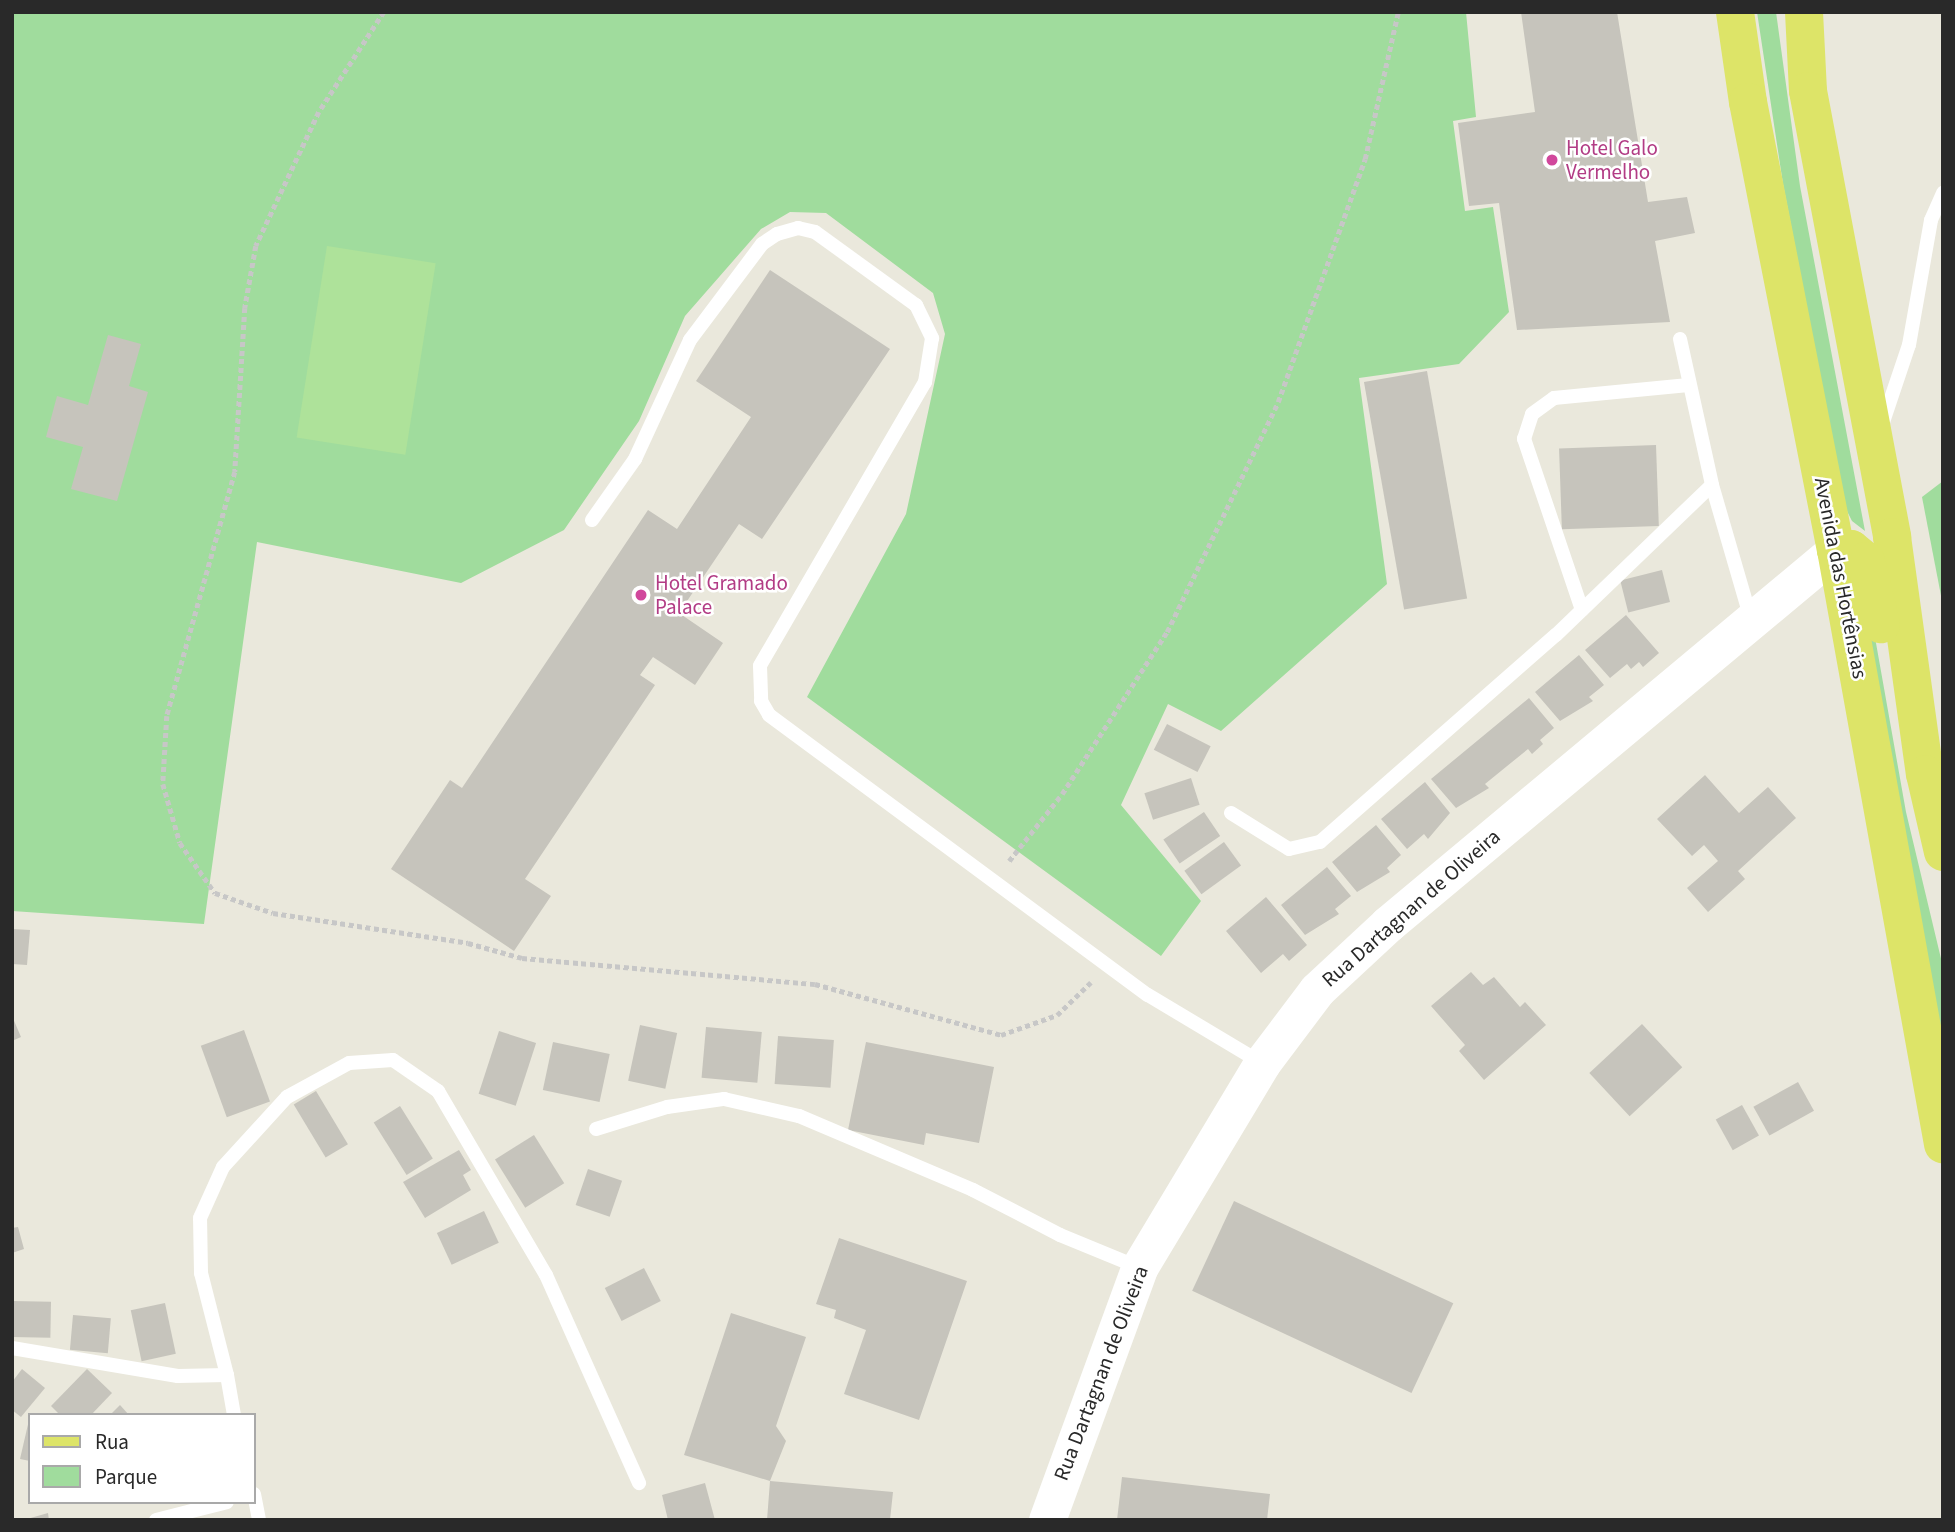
<!DOCTYPE html>
<html>
<head>
<meta charset="utf-8">
<style>
	body { margin:0 }
	#map { position:relative; width:1955px; height:1532px; overflow:hidden; background:#eae8dc; font-family:"Source Sans 3",sans-serif }
	div>[style] { position:absolute }
	.green>* { inset:0; background:#a0dc9d }
	.pitch>* { inset:0; background:#aee29a; transform-origin:0 0 }
	.building>* { inset:0; background:#c6c4bc; transform-origin:0 0 }
	.path>* { height:4.5px; margin-top:-2.25px; transform-origin:0; background:repeating-linear-gradient(90deg,#c7c7c7 0 5px,transparent 0 8.5px) }
	.service>* { height:14px; margin:-7px; padding:0 7px; transform-origin:7px; border-radius:7px; background:#fff }
	.tertiary>* { height:37px; margin:-18.5px; padding:0 18.5px; transform-origin:18.5px; border-radius:18.5px; background:#fff }
	.primary>* { height:38px; margin:-19px; padding:0 19px; transform-origin:19px; border-radius:19px; background:#dde468 }
	.dots>* { width:19px; height:19px; translate:-50% -50%; box-sizing:border-box; border:4px solid #fff; border-radius:50% }
	span { translate:-50% -50%; white-space:nowrap; text-align:center; line-height:1.15; -webkit-text-stroke:5px #fff; paint-order:stroke }
	.hotel-label { font-size:21px; color:#b23c85 }
	.left { translate:0 -50%; text-align:left }
	.street-label { font-size:21px; color:#292929 }
	.frame { position:absolute; inset:0; border:14px solid #292929; pointer-events:none }
	.legend { position:absolute; left:28px; top:1413px; width:228px; height:91px; box-sizing:border-box; background:#fff; border:2px solid #a9a9a9; margin:0; padding:9px 12px; list-style:none; font-size:21px; color:#292929 }
	.legend li { display:flex; align-items:center; gap:14px; height:35px }
	.legend b { width:35px; border:2px solid #a9a9a9 }
</style>
</head>
<body>
<div id="map">
	<div class="green">
		<i style="clip-path:polygon(12px 12px,1466px 12px,1476px 117px,1453px 121px,1465px 211px,1493px 207px,1509px 312px,1459px 364px,1359px 378px,1387px 584px,1221px 731px,1168px 704px,1121px 805px,1201px 901px,1161px 956px,807px 697px,906px 514px,945px 334px,933px 293px,826px 213px,790px 212px,761px 229px,685px 316px,639px 421px,564px 530px,461px 583px,257px 542px,204px 924px,12px 911px)"></i>
		<i style="clip-path:polygon(1757px 12px,1776px 12px,1800px 186px,1865px 531px,1852px 521px,1845px 507px,1783px 184px)"></i>
		<i style="clip-path:polygon(1943px 481px,1943px 606px,1922px 497px)"></i>
		<i style="clip-path:polygon(1855px 557px,1868px 598px,1906px 812px,1943px 967px,1943px 1071px)"></i>
	</div>
	<div class="pitch">
		<i style="left:327px;top:246px;width:110px;height:194px;rotate:9deg"></i>
	</div>
	<div class="building">
		<i style="clip-path:polygon(1521px 12px,1617px 12px,1648px 202px,1687px 197px,1695px 233px,1655px 241px,1670px 322px,1517px 330px,1499px 203px,1469px 206px,1458px 123px,1535px 112px)"></i>
		<i style="clip-path:polygon(770px 270px,890px 349px,762px 539px,739px 524px,679px 613px,723px 643px,695px 685px,653px 657px,640px 675px,655px 685px,525px 879px,551px 896px,514px 951px,391px 869px,450px 780px,462px 788px,648px 510px,677px 529px,751px 417px,696px 381px)"></i>
		<i style="clip-path:polygon(108px 335px,141px 344px,129px 386px,148px 392px,117px 501px,71px 489px,83px 447px,46px 437px,57px 396px,88px 405px)"></i>
		<i style="left:1427px;top:371px;width:231px;height:64px;rotate:80deg"></i>
		<i style="left:1656px;top:445px;width:81px;height:97px;rotate:88deg"></i>
		<i style="left:1662px;top:570px;width:33px;height:43px;rotate:76deg"></i>
		<i style="clip-path:polygon(1626px 615px,1659px 653px,1643px 667px,1639px 662px,1631px 669px,1627px 664px,1610px 678px,1585px 650px)"></i>
		<i style="clip-path:polygon(1579px 655px,1604px 685px,1589px 697px,1593px 701px,1560px 721px,1535px 692px)"></i>
		<i style="clip-path:polygon(1529px 698px,1554px 728px,1540px 740px,1543px 744px,1532px 754px,1528px 749px,1485px 784px,1489px 788px,1456px 808px,1431px 779px)"></i>
		<i style="left:1167px;top:724px;width:49px;height:29px;rotate:27deg"></i>
		<i style="clip-path:polygon(1705px 775px,1739px 813px,1768px 787px,1796px 818px,1738px 871px,1745px 879px,1708px 912px,1687px 888px,1718px 861px,1704px 845px,1692px 856px,1657px 819px)"></i>
		<i style="left:1191px;top:778px;width:28px;height:49px;rotate:72deg"></i>
		<i style="clip-path:polygon(1425px 782px,1450px 813px,1428px 839px,1424px 834px,1407px 849px,1381px 819px)"></i>
		<i style="left:1204px;top:812px;width:29px;height:49px;rotate:56deg"></i>
		<i style="clip-path:polygon(1376px 825px,1401px 855px,1387px 868px,1390px 872px,1357px 892px,1332px 862px)"></i>
		<i style="left:1224px;top:842px;width:29px;height:49px;rotate:54deg"></i>
		<i style="clip-path:polygon(1327px 867px,1351px 896px,1335px 909px,1339px 914px,1305px 935px,1281px 905px)"></i>
		<i style="clip-path:polygon(1266px 897px,1307px 945px,1289px 961px,1283px 954px,1261px 973px,1226px 931px)"></i>
		<i style="clip-path:polygon(12px 929px,30px 930px,27px 965px,12px 964px)"></i>
		<i style="clip-path:polygon(1471px 972px,1483px 985px,1494px 977px,1520px 1007px,1525px 1002px,1546px 1025px,1484px 1080px,1459px 1051px,1465px 1045px,1431px 1006px)"></i>
		<i style="clip-path:polygon(12px 1016px,21px 1037px,12px 1041px)"></i>
		<i style="left:1642px;top:1024px;width:59px;height:72px;rotate:47deg"></i>
		<i style="left:640px;top:1025px;width:38px;height:57px;rotate:12deg"></i>
		<i style="left:706px;top:1027px;width:56px;height:51px;rotate:5deg"></i>
		<i style="left:244px;top:1030px;width:76px;height:46px;rotate:70deg"></i>
		<i style="left:499px;top:1031px;width:39px;height:66px;rotate:18deg"></i>
		<i style="left:778px;top:1036px;width:56px;height:48px;rotate:4deg"></i>
		<i style="left:553px;top:1042px;width:58px;height:49px;rotate:12deg"></i>
		<i style="clip-path:polygon(866px 1042px,994px 1067px,979px 1143px,926px 1133px,924px 1145px,848px 1130px)"></i>
		<i style="left:1798px;top:1082px;width:33px;height:51px;rotate:61deg"></i>
		<i style="left:316px;top:1091px;width:62px;height:26px;rotate:59deg"></i>
		<i style="left:1742px;top:1105px;width:35px;height:30px;rotate:61deg"></i>
		<i style="left:400px;top:1106px;width:62px;height:31px;rotate:58deg"></i>
		<i style="left:534px;top:1135px;width:57px;height:46px;rotate:58deg"></i>
		<i style="clip-path:polygon(459px 1150px,471px 1170px,463px 1175px,471px 1190px,425px 1218px,403px 1182px)"></i>
		<i style="left:588px;top:1169px;width:36px;height:38px;rotate:19deg"></i>
		<i style="left:1234px;top:1201px;width:242px;height:99px;rotate:25deg"></i>
		<i style="left:484px;top:1211px;width:35px;height:52px;rotate:65deg"></i>
		<i style="clip-path:polygon(18px 1227px,24px 1249px,12px 1253px,12px 1228px)"></i>
		<i style="clip-path:polygon(839px 1238px,967px 1281px,919px 1420px,844px 1394px,866px 1330px,834px 1318px,836px 1310px,816px 1304px)"></i>
		<i style="left:644px;top:1268px;width:37px;height:44px;rotate:63deg"></i>
		<i style="left:12px;top:1301px;width:39px;height:36px;rotate:1deg"></i>
		<i style="left:165px;top:1303px;width:52px;height:35px;rotate:78deg"></i>
		<i style="clip-path:polygon(731px 1313px,806px 1337px,776px 1426px,786px 1441px,770px 1481px,893px 1492px,890px 1520px,767px 1520px,770px 1481px,684px 1455px)"></i>
		<i style="left:73px;top:1315px;width:38px;height:35px;rotate:5deg"></i>
		<i style="clip-path:polygon(22px 1369px,45px 1388px,21px 1417px,12px 1410px,12px 1382px)"></i>
		<i style="clip-path:polygon(87px 1369px,112px 1393px,91px 1415px,60px 1415px,51px 1406px)"></i>
		<i style="clip-path:polygon(120px 1405px,129px 1415px,110px 1415px)"></i>
		<i style="clip-path:polygon(29px 1420px,30px 1420px,30px 1461px,20px 1459px)"></i>
		<i style="clip-path:polygon(1122px 1477px,1270px 1494px,1267px 1520px,1117px 1520px)"></i>
		<i style="clip-path:polygon(705px 1483px,715px 1520px,668px 1520px,662px 1495px)"></i>
		<i style="clip-path:polygon(48px 1513px,49px 1520px,27px 1520px,27px 1519px)"></i>
	</div>
	<div class="path">
		<i style="left:384px;top:12px;width:119px;rotate:123deg"></i>
		<i style="left:319px;top:112px;width:148px;rotate:115.2deg"></i>
		<i style="left:256px;top:246px;width:63px;rotate:100.1deg"></i>
		<i style="left:245px;top:308px;width:164px;rotate:93.5deg"></i>
		<i style="left:235px;top:472px;width:253px;rotate:105.6deg"></i>
		<i style="left:167px;top:716px;width:68px;rotate:93.4deg"></i>
		<i style="left:163px;top:784px;width:61px;rotate:73.9deg"></i>
		<i style="left:180px;top:843px;width:61px;rotate:55deg"></i>
		<i style="left:215px;top:893px;width:61px;rotate:19deg"></i>
		<i style="left:273px;top:913px;width:197px;rotate:8.7deg"></i>
		<i style="left:468px;top:943px;width:56px;rotate:15.5deg"></i>
		<i style="left:522px;top:958px;width:294px;rotate:5.1deg"></i>
		<i style="left:815px;top:984px;width:193px;rotate:15.3deg"></i>
		<i style="left:1001px;top:1035px;width:59px;rotate:-19.7deg"></i>
		<i style="left:1057px;top:1015px;width:47px;rotate:-44.1deg"></i>
		<i style="left:1009px;top:861px;width:85px;rotate:-51.7deg"></i>
		<i style="left:1062px;top:794px;width:193px;rotate:-57.1deg"></i>
		<i style="left:1167px;top:632px;width:255px;rotate:-64.2deg"></i>
		<i style="left:1278px;top:402px;width:258px;rotate:-70.3deg"></i>
		<i style="left:1365px;top:159px;width:151px;rotate:-77.3deg"></i>
	</div>
	<div class="service">
		<i style="left:1680px;top:339px;width:149px;rotate:77.6deg"></i>
		<i style="left:1712px;top:485px;width:140px;rotate:73.8deg"></i>
		<i style="left:1882px;top:425px;width:84px;rotate:-71.4deg"></i>
		<i style="left:1909px;top:345px;width:127px;rotate:-80deg"></i>
		<i style="left:1931px;top:220px;width:30px;rotate:-66deg"></i>
		<i style="left:592px;top:520px;width:75px;rotate:-54.8deg"></i>
		<i style="left:635px;top:459px;width:131px;rotate:-65.2deg"></i>
		<i style="left:690px;top:340px;width:120px;rotate:-53.1deg"></i>
		<i style="left:762px;top:244px;width:18px;rotate:-34deg"></i>
		<i style="left:777px;top:234px;width:22px;rotate:-16deg"></i>
		<i style="left:798px;top:228px;width:17px;rotate:13deg"></i>
		<i style="left:815px;top:232px;width:125px;rotate:35.9deg"></i>
		<i style="left:916px;top:305px;width:37px;rotate:64deg"></i>
		<i style="left:932px;top:338px;width:45px;rotate:99deg"></i>
		<i style="left:925px;top:382px;width:328px;rotate:120.2deg"></i>
		<i style="left:760px;top:666px;width:35px;rotate:88deg"></i>
		<i style="left:761px;top:701px;width:16px;rotate:60deg"></i>
		<i style="left:769px;top:715px;width:471px;rotate:36.5deg"></i>
		<i style="left:1148px;top:995px;width:131px;rotate:30.9deg"></i>
		<i style="left:1582px;top:610px;width:181px;rotate:-108.7deg"></i>
		<i style="left:1524px;top:439px;width:26px;rotate:-72deg"></i>
		<i style="left:1532px;top:414px;width:27px;rotate:-36deg"></i>
		<i style="left:1554px;top:398px;width:135px;rotate:-5.5deg"></i>
		<i style="left:1231px;top:813px;width:68px;rotate:31.8deg"></i>
		<i style="left:1289px;top:849px;width:32px;rotate:-13deg"></i>
		<i style="left:1320px;top:842px;width:314px;rotate:-41.3deg"></i>
		<i style="left:1556px;top:635px;width:216px;rotate:-43.9deg"></i>
		<i style="left:596px;top:1129px;width:74px;rotate:-17.2deg"></i>
		<i style="left:667px;top:1107px;width:58px;rotate:-8deg"></i>
		<i style="left:724px;top:1099px;width:77px;rotate:12.8deg"></i>
		<i style="left:799px;top:1116px;width:189px;rotate:23deg"></i>
		<i style="left:973px;top:1190px;width:98px;rotate:27.3deg"></i>
		<i style="left:1060px;top:1235px;width:84px;rotate:22.3deg"></i>
		<i style="left:12px;top:1348px;width:168px;rotate:9.6deg"></i>
		<i style="left:178px;top:1376px;width:49px;rotate:-1.2deg"></i>
		<i style="left:227px;top:1375px;width:41px;rotate:80.1deg"></i>
		<i style="left:227px;top:1375px;width:105px;rotate:-104.3deg"></i>
		<i style="left:201px;top:1273px;width:55px;rotate:-91deg"></i>
		<i style="left:200px;top:1218px;width:56px;rotate:-65.7deg"></i>
		<i style="left:223px;top:1167px;width:95px;rotate:-47.6deg"></i>
		<i style="left:287px;top:1097px;width:71px;rotate:-28.7deg"></i>
		<i style="left:349px;top:1063px;width:44px;rotate:-3.9deg"></i>
		<i style="left:393px;top:1060px;width:55px;rotate:34.6deg"></i>
		<i style="left:438px;top:1091px;width:213px;rotate:59.6deg"></i>
		<i style="left:546px;top:1275px;width:228px;rotate:65.9deg"></i>
		<i style="left:254px;top:1494px;width:26px;rotate:79deg"></i>
		<i style="left:156px;top:1520px;width:73px;rotate:-14.2deg"></i>
	</div>
	<div class="tertiary">
		<i style="left:1047px;top:1520px;width:268px;rotate:-69.9deg"></i>
		<i style="left:1139px;top:1268px;width:239px;rotate:-59deg"></i>
		<i style="left:1262px;top:1063px;width:91px;rotate:-53deg"></i>
		<i style="left:1317px;top:990px;width:97px;rotate:-42.9deg"></i>
		<i style="left:1388px;top:924px;width:584px;rotate:-39.86deg"></i>
	</div>
	<div class="primary">
		<i style="left:1735px;top:12px;width:91px;rotate:81.8deg"></i>
		<i style="left:1748px;top:102px;width:457px;rotate:78.9deg"></i>
		<i style="left:1836px;top:550px;width:604px;rotate:79.79deg"></i>
		<i style="left:1804px;top:12px;width:79px;rotate:87.1deg"></i>
		<i style="left:1808px;top:91px;width:454px;rotate:79.3deg"></i>
		<i style="left:1892px;top:537px;width:239px;rotate:82.1deg"></i>
		<i style="left:1925px;top:774px;width:80px;rotate:77deg"></i>
		<i style="left:1836px;top:550px;width:15px;rotate:-4deg"></i>
		<i style="left:1851px;top:549px;width:19px;rotate:39deg"></i>
		<i style="left:1866px;top:561px;width:65px;rotate:76.6deg"></i>
	</div>
	<div class="dots">
		<i style="left:1552px;top:160px;background:#d1479c"></i>
		<i style="left:641px;top:595px;background:#d1479c"></i>
	</div>
	<div class="hotel-label">
		<span class="left" style="left:1566px;top:160px">Hotel Galo<br>Vermelho</span>
		<span class="left" style="left:655px;top:595px">Hotel Gramado<br>Palace</span>
	</div>
	<div class="street-label">
		<span style="left:1841px;top:578px;rotate:79deg">Avenida das Hortênsias</span>
		<span style="left:1411px;top:908px;rotate:-41deg">Rua Dartagnan de Oliveira</span>
		<span style="left:1101px;top:1373px;rotate:-69deg">Rua Dartagnan de Oliveira</span>
	</div>
	<div class="frame"></div>
	<ul class="legend">
	<li><b style="height:9px;background:#dde468"></b>Rua</li>
	<li><b style="height:19px;background:#a0dc9d"></b>Parque</li>
	</ul>
</div>
</body>
</html>
